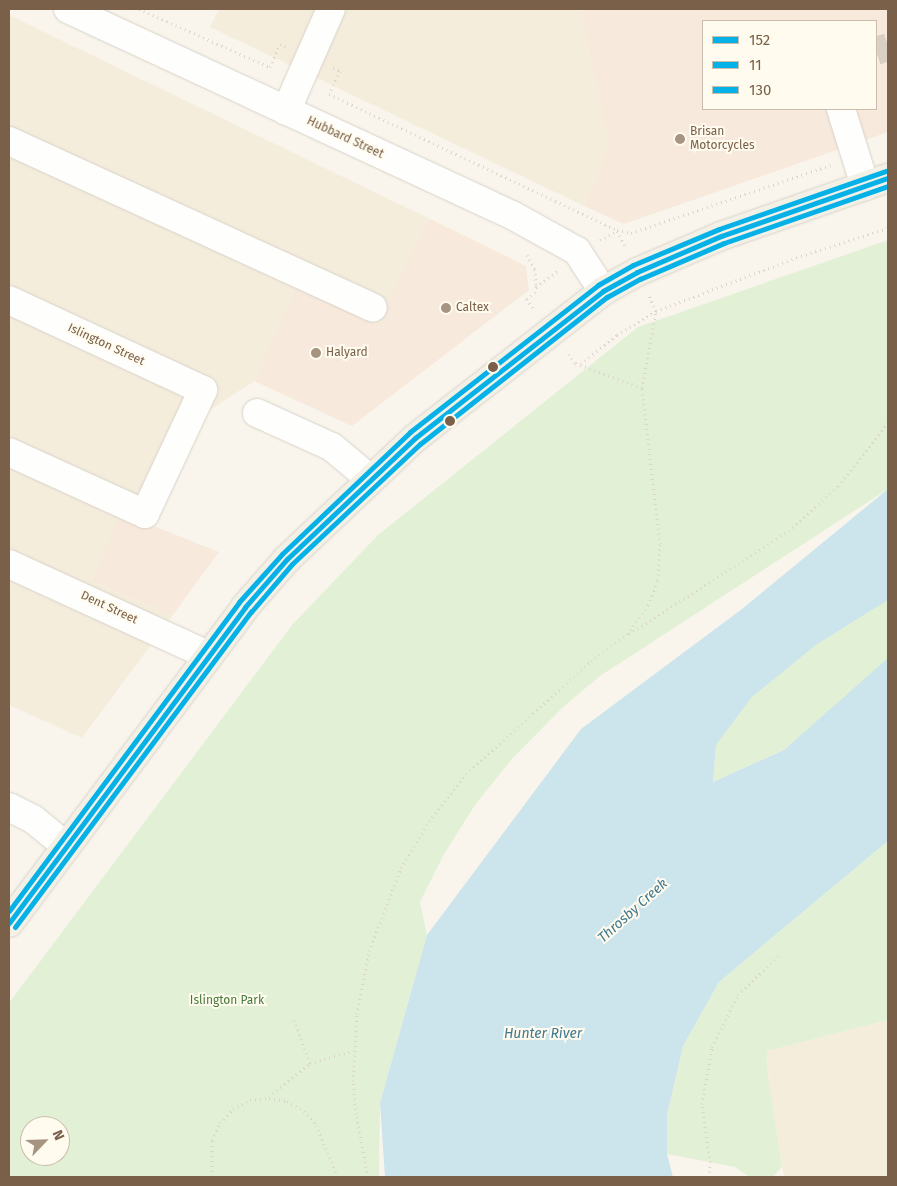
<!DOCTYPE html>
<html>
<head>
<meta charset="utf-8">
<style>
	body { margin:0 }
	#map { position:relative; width:897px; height:1186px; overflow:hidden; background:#f9f5ec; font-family:"Fira Sans",sans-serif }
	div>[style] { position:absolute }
	.residential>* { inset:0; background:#f4eddc }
	.commercial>* { inset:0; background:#f7e9dc }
	.green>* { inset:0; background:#e2f1d6 }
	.water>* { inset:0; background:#cce4eb }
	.minor-tunnel>* { height:28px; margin-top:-14px; transform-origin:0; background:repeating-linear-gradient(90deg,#d9d0c3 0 28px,transparent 0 42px) }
	.path>* { height:3px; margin-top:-1.5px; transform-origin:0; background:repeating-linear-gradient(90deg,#dcd5ce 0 1px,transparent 0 5px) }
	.roads { filter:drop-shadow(0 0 1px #d8d2ca) drop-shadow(0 0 1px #d8d2ca) }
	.minor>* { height:28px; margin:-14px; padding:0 14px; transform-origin:14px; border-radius:14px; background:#fefefc }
	.major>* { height:28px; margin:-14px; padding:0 14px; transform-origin:14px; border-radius:14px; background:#f3f0e6 }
	.bus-1>* { height:5px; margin:-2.5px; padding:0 2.5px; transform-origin:2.5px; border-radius:2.5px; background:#06b1e7 }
	.bus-2>* { height:5px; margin:-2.5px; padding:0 2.5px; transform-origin:2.5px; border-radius:2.5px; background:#06b1e7 }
	.bus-3>* { height:5px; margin:-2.5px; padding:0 2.5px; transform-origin:2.5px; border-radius:2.5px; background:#06b1e7 }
	.dots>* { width:14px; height:14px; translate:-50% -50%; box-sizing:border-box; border:2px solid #fffbef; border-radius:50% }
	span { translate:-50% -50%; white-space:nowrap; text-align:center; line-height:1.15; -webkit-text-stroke:4px #fffbef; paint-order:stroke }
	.poi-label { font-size:12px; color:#7a6048 }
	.left { translate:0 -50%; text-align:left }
	.street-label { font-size:12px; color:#7a6048 }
	.park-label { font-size:12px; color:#477b3c }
	.water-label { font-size:14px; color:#407990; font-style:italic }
	.frame { position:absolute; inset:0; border:10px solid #7a6048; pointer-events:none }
	.legend { position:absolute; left:702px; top:20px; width:175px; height:90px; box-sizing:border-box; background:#fffbef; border:1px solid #cabdac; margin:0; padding:6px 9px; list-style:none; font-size:15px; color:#7a6048 }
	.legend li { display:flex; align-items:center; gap:10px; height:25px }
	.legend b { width:25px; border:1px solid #cabdac }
	.north { position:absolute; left:20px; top:1116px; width:50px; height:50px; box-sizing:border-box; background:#fffbef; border:1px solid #cabdac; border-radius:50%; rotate:66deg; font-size:14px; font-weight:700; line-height:20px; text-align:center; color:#7a6048 }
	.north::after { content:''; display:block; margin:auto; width:18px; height:22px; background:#a69481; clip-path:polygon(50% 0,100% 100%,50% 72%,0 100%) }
</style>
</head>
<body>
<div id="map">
	<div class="residential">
		<i style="clip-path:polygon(219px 9px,580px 9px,609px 146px,584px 206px,210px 27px)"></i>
		<i style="clip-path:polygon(9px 15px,428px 218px,378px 326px,296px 289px,254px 381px,201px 416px,92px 581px,172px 616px,82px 738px,9px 705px)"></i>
		<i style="clip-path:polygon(888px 1020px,888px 1177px,784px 1177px,769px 1087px,767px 1051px)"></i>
	</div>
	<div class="commercial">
		<i style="clip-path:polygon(evenodd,580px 9px,888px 9px,888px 132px,624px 224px,584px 206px,609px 146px,580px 9px,703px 21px,876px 21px,876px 109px,703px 109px,703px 21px)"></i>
		<i style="clip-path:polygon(428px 218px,526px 266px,529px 290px,352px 426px,254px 381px,296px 288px,378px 325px)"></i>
		<i style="clip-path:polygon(121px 513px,219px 552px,172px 616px,92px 581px)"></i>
	</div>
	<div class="green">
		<i style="clip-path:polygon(evenodd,888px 240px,888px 489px,600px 676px,562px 708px,512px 759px,475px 805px,444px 854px,420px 902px,427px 935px,380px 1103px,379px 1177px,9px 1177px,9px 1003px,292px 625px,378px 535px,638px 327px,888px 240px,30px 1126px,60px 1126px,60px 1156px,30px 1156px,30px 1126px)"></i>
		<i style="clip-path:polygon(888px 600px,888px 658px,880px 668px,784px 750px,713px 782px,716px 745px,752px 697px,816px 645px)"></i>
		<i style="clip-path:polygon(888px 841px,888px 1020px,767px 1051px,768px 1076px,782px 1167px,773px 1177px,749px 1177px,735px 1167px,667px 1154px,667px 1115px,683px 1046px,719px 982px)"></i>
	</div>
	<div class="water">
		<i style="clip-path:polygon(888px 489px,888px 600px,816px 645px,752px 697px,716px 745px,713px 782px,784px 750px,888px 658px,888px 841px,719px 982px,683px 1046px,667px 1115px,667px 1154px,673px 1177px,385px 1177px,380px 1103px,427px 935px,581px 729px,742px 609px)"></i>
	</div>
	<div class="minor-tunnel">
		<i style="left:876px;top:51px;width:13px;rotate:-18deg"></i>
	</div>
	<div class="path">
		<i style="left:139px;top:9px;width:143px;rotate:23.9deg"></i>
		<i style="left:270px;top:67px;width:25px;rotate:-67deg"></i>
		<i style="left:280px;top:44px;width:7px;rotate:27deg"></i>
		<i style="left:333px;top:68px;width:8px;rotate:23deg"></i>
		<i style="left:340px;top:71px;width:25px;rotate:116deg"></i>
		<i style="left:329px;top:94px;width:318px;rotate:25.3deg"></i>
		<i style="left:617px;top:230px;width:14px;rotate:12deg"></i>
		<i style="left:631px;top:233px;width:211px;rotate:-18.8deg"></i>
		<i style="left:617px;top:231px;width:19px;rotate:62deg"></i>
		<i style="left:600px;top:240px;width:19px;rotate:-28deg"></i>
		<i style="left:527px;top:255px;width:16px;rotate:60deg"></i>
		<i style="left:535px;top:269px;width:18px;rotate:87deg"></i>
		<i style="left:536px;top:287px;width:5px;rotate:101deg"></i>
		<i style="left:535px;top:292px;width:11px;rotate:142deg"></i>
		<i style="left:526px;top:299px;width:15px;rotate:53deg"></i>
		<i style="left:536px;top:287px;width:29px;rotate:-36deg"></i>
		<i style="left:581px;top:364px;width:46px;rotate:-38.9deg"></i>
		<i style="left:617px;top:335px;width:46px;rotate:-31.6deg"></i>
		<i style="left:656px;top:311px;width:155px;rotate:-20.8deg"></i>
		<i style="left:801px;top:256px;width:91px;rotate:-17.8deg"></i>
		<i style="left:642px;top:388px;width:78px;rotate:-79.7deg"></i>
		<i style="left:656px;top:311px;width:17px;rotate:-115deg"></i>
		<i style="left:629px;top:634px;width:190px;rotate:-32.8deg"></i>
		<i style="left:789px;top:531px;width:67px;rotate:-42.6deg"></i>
		<i style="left:838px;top:486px;width:80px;rotate:-51.6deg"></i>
		<i style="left:294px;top:1020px;width:46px;rotate:69.6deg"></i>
		<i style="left:269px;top:1097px;width:53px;rotate:-39.7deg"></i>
		<i style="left:310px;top:1063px;width:45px;rotate:-15.6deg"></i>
		<i style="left:212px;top:1177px;width:37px;rotate:-90deg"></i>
		<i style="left:212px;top:1140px;width:19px;rotate:-65deg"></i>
		<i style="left:220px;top:1123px;width:19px;rotate:-47deg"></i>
		<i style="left:233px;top:1109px;width:19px;rotate:-28deg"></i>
		<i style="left:250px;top:1100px;width:19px;rotate:-6deg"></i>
		<i style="left:269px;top:1098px;width:18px;rotate:9deg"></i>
		<i style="left:287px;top:1101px;width:20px;rotate:30deg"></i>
		<i style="left:304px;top:1111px;width:18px;rotate:49deg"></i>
		<i style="left:316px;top:1125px;width:56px;rotate:67.1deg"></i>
		<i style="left:368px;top:1177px;width:64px;rotate:-100.8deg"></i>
		<i style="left:356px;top:1114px;width:33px;rotate:-95deg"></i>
		<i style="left:353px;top:1081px;width:67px;rotate:-86.6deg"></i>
		<i style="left:357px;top:1014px;width:64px;rotate:-79.2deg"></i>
		<i style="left:369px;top:951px;width:89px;rotate:-68.9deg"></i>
		<i style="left:401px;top:868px;width:60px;rotate:-58.7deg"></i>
		<i style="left:432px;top:817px;width:55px;rotate:-51.7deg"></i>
		<i style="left:466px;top:774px;width:169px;rotate:-42.1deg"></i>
		<i style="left:591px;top:661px;width:45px;rotate:-36.9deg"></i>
		<i style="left:627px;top:634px;width:36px;rotate:-54deg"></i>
		<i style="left:648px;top:605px;width:27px;rotate:-68deg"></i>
		<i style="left:658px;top:580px;width:36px;rotate:-87deg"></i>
		<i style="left:660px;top:544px;width:157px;rotate:-96.6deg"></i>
		<i style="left:642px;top:388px;width:72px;rotate:-159.5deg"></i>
		<i style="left:575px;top:363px;width:12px;rotate:-125deg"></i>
		<i style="left:709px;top:1177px;width:15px;rotate:-86deg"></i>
		<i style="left:710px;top:1162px;width:59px;rotate:-97.9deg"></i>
		<i style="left:702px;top:1104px;width:58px;rotate:-80deg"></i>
		<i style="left:712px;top:1047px;width:58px;rotate:-63.4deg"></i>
		<i style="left:738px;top:995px;width:59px;rotate:-44.3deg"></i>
	</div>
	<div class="roads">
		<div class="minor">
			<i style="left:68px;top:9px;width:489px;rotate:24.9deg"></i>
			<i style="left:512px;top:215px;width:74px;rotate:29deg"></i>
			<i style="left:577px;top:251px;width:48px;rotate:57deg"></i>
			<i style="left:841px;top:109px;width:81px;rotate:72.7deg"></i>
			<i style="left:286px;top:111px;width:111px;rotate:-66.2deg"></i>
			<i style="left:9px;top:141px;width:400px;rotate:24.6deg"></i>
			<i style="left:9px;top:300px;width:214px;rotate:24.9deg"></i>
			<i style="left:203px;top:390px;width:137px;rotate:115.1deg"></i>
			<i style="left:145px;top:514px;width:149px;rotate:-155.5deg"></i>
			<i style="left:257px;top:413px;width:82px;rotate:24.4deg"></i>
			<i style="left:332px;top:447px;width:48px;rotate:40deg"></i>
			<i style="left:9px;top:564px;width:219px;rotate:24.6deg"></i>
			<i style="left:9px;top:807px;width:27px;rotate:27deg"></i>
			<i style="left:33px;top:819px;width:43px;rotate:39.3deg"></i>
		</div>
		<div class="major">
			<i style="left:9px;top:923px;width:394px;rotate:-53.2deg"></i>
			<i style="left:245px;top:607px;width:64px;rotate:-48.8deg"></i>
			<i style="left:287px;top:559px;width:176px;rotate:-43.4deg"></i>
			<i style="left:415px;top:438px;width:239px;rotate:-38deg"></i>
			<i style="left:603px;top:291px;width:39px;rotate:-29deg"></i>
			<i style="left:637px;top:272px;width:91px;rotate:-23.2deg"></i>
			<i style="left:721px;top:236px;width:177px;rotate:-19.2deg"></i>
		</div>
	</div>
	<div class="bus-1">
		<i style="left:9px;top:923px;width:394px;rotate:-53.2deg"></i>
		<i style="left:245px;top:607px;width:64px;rotate:-48.8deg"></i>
		<i style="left:287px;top:559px;width:176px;rotate:-43.4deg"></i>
		<i style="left:415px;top:438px;width:239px;rotate:-38deg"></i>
		<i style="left:603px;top:291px;width:39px;rotate:-29deg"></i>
		<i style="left:637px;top:272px;width:91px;rotate:-23.2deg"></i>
		<i style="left:721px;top:236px;width:177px;rotate:-19.2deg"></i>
	</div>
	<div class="bus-2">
		<i style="left:15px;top:927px;width:394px;rotate:-53.2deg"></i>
		<i style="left:251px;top:612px;width:63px;rotate:-49.5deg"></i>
		<i style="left:292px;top:564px;width:175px;rotate:-43.2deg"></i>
		<i style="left:420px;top:444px;width:238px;rotate:-38.2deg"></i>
		<i style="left:607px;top:297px;width:38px;rotate:-29deg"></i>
		<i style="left:640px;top:279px;width:91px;rotate:-23.2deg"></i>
		<i style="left:724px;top:243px;width:174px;rotate:-19.2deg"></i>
	</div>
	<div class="bus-3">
		<i style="left:9px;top:911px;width:385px;rotate:-53.3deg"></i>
		<i style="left:239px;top:602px;width:64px;rotate:-48.1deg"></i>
		<i style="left:282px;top:554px;width:177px;rotate:-43.6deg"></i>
		<i style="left:410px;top:432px;width:239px;rotate:-38deg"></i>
		<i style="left:598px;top:285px;width:40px;rotate:-29.7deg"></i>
		<i style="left:633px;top:265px;width:93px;rotate:-22.7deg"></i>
		<i style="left:719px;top:229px;width:177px;rotate:-19.2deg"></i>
	</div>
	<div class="dots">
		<i style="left:680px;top:139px;background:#a69481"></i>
		<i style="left:446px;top:308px;background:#a69481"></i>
		<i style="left:316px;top:353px;background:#a69481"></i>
		<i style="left:493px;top:367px;background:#7a6048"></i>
		<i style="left:450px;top:421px;background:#7a6048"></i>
	</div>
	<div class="poi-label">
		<span class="left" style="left:690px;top:139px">Brisan<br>Motorcycles</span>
		<span class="left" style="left:456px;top:308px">Caltex</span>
		<span class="left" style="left:326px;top:353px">Halyard</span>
	</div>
	<div class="street-label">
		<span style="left:345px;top:138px;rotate:25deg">Hubbard Street</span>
		<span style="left:106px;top:345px;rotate:25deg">Islington Street</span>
		<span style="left:109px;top:608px;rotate:25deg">Dent Street</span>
	</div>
	<div class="park-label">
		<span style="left:227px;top:1001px">Islington Park</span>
	</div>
	<div class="water-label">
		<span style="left:633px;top:911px;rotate:-42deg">Throsby Creek</span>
		<span style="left:543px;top:1034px">Hunter River</span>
	</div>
	<div class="frame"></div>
	<ul class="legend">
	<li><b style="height:6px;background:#06b1e7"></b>152</li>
	<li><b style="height:6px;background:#06b1e7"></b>11</li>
	<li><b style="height:6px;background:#06b1e7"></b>130</li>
	</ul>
	<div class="north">N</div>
</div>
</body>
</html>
